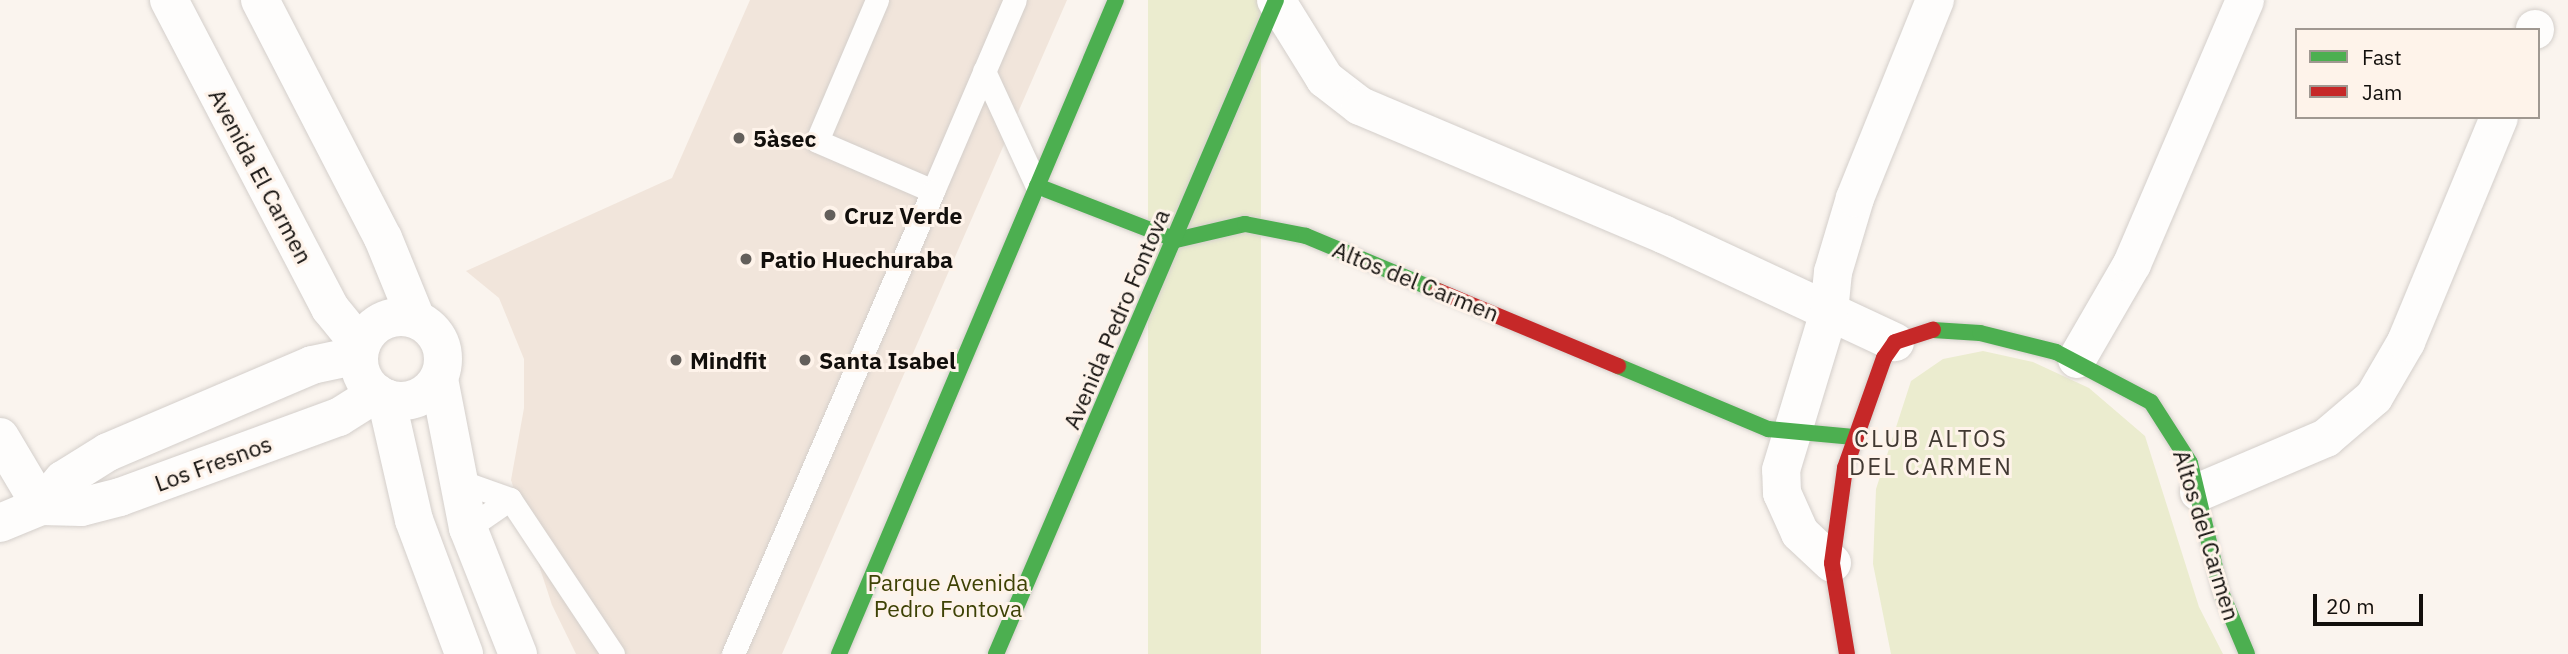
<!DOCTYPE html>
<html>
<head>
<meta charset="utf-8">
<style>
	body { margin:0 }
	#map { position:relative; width:2568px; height:654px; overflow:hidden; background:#faf4ee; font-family:"IBM Plex Sans",sans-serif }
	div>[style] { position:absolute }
	.built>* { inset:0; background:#f1e5db }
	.green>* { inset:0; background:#ebeccf; transform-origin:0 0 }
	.roads { filter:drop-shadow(0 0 2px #d4cfcb) drop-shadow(0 0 2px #d4cfcb) }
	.lane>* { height:23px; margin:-11.5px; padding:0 11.5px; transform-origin:11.5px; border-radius:11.5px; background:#fefdfc }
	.street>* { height:38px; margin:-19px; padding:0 19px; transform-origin:19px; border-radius:19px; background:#fefdfc }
	.street>.ring { margin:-19px; padding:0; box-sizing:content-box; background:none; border:38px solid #fefdfc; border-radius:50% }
	.fast>* { height:16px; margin:-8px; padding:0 8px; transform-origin:8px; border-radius:8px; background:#4caf50 }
	.jam>* { height:16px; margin:-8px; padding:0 8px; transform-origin:8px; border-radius:8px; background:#c62828 }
	.dots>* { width:19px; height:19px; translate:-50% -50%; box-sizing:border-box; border:4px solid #fef3ea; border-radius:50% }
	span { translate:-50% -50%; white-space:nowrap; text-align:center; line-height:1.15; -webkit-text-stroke:6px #fef3ea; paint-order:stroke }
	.poi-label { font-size:23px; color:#120f0c; font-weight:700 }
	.left { translate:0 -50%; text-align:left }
	.street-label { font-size:23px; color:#120f0c }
	.park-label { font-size:23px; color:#3e4205 }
	.neighbourhood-label { font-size:24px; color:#413932; letter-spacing:2px }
	.legend { position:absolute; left:2295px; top:28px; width:245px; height:91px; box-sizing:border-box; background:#fef3ea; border:2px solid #a09891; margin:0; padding:9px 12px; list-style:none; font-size:21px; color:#120f0c }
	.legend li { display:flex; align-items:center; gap:14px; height:35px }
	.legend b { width:35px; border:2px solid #a09891 }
	.scale { position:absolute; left:2313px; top:594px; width:110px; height:32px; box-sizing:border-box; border:4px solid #120f0c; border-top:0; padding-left:9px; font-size:21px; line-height:24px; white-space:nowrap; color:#120f0c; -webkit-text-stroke:5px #fef3ea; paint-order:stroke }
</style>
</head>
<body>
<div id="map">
	<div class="built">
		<i style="clip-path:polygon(750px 0,1067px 0,782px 654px,576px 654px,552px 605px,511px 480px,524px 408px,524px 359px,499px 298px,466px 271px,672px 178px)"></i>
	</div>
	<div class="green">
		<i style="left:1148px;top:0;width:113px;height:713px"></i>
		<i style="clip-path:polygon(1983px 351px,2033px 362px,2089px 388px,2145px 436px,2199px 607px,2223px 654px,1891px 654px,1873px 564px,1876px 489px,1911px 381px,1943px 359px)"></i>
	</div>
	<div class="roads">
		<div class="lane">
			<i style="left:877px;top:0;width:153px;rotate:113.1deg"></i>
			<i style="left:817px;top:141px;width:126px;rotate:23.3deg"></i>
			<i style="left:933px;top:191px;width:208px;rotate:-66.8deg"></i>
			<i style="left:984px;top:71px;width:127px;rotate:65.3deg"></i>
			<i style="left:454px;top:479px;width:59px;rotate:19.7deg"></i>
			<i style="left:510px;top:499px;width:186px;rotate:56.4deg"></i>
			<i style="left:468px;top:528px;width:51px;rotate:-34.6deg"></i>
			<i style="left:733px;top:654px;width:504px;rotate:-66.64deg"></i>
		</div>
		<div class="street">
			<i style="left:169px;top:0;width:348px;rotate:62.4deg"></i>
			<i style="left:330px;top:308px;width:49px;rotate:50.8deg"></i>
			<i style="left:260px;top:0;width:268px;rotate:62.7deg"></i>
			<i style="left:383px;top:238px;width:87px;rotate:67.8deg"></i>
			<i style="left:1276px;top:0;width:93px;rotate:58.2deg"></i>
			<i style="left:1325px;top:79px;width:44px;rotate:37.6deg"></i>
			<i style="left:1360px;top:106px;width:329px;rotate:22.9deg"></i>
			<i style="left:1663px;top:234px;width:256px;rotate:25deg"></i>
			<i style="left:2535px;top:30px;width:1px;rotate:-90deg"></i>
			<i class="ring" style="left:359px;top:317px;width:46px;height:46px"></i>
			<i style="left:2077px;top:359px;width:110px;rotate:-59.9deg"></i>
			<i style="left:2132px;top:264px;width:287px;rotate:-66.8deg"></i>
			<i style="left:439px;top:379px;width:152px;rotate:79deg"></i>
			<i style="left:468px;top:528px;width:136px;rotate:68.4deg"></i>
			<i style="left:386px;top:398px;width:125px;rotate:77.1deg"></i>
			<i style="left:414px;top:520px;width:143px;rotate:69.5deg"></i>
			<i style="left:0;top:437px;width:80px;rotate:59.3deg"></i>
			<i style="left:2199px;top:492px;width:138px;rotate:-23deg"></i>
			<i style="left:2326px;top:438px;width:63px;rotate:-40.5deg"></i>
			<i style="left:2374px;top:397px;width:64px;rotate:-59.8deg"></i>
			<i style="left:2406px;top:342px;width:243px;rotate:-67.5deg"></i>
			<i style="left:41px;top:506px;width:34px;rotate:-50deg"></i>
			<i style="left:63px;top:480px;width:53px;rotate:-31.9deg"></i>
			<i style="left:108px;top:452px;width:222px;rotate:-23.1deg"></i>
			<i style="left:312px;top:365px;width:48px;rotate:-12deg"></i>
			<i style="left:0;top:523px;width:44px;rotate:-22.5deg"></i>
			<i style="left:41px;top:506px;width:40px;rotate:1.4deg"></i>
			<i style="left:81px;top:507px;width:40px;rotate:-14.4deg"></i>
			<i style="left:120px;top:497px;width:233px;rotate:-20.1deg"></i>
			<i style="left:339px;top:417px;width:45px;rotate:-32.3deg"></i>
			<i style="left:1832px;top:563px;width:44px;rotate:-136.8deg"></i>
			<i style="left:1800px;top:533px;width:44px;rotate:-114.2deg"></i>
			<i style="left:1782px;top:493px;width:23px;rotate:-92deg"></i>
			<i style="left:1781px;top:470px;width:165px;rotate:-73.1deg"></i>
			<i style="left:1829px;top:312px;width:40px;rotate:-84.3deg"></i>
			<i style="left:1833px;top:272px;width:77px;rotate:-73.4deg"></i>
			<i style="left:1855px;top:198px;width:214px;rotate:-68deg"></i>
		</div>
		<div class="fast">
			<i style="left:1037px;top:186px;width:149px;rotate:21.2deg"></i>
			<i style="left:1176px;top:240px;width:71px;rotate:-13.1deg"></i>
			<i style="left:1245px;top:224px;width:62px;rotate:11.1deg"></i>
			<i style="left:1306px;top:236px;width:143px;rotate:22.6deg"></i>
			<i style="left:1933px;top:330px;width:47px;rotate:3.7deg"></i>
			<i style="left:1980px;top:333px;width:78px;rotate:14deg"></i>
			<i style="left:2056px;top:352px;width:107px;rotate:27.8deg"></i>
			<i style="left:2151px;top:402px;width:72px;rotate:57.4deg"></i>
			<i style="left:2190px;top:463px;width:133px;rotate:76.5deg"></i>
			<i style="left:2221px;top:592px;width:67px;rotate:67.2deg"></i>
			<i style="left:1618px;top:366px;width:163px;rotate:22.8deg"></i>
			<i style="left:1768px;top:429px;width:86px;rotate:5.3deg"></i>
			<i style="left:839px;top:654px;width:710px;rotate:-67.05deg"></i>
			<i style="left:996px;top:654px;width:711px;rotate:-66.82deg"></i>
		</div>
		<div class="jam">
			<i style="left:1438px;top:291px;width:195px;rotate:22.6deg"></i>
			<i style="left:1847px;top:654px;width:92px;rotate:-99.4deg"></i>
			<i style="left:1832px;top:563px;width:96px;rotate:-82.2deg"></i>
			<i style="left:1845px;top:468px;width:117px;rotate:-70.5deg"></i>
			<i style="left:1884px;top:358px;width:19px;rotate:-55deg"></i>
			<i style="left:1895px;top:342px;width:40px;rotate:-18deg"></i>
		</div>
	</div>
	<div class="dots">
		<i style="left:739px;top:138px;background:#635f5b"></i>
		<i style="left:830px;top:215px;background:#635f5b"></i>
		<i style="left:746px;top:259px;background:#635f5b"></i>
		<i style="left:676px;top:360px;background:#635f5b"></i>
		<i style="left:805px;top:360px;background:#635f5b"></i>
	</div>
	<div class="poi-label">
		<span class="left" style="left:753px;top:138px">5àsec</span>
		<span class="left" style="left:844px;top:215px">Cruz Verde</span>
		<span class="left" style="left:760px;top:259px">Patio Huechuraba</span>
		<span class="left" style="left:690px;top:360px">Mindfit</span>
		<span class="left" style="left:819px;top:360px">Santa Isabel</span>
	</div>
	<div class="street-label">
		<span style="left:261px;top:176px;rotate:62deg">Avenida El Carmen</span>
		<span style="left:1416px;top:281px;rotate:22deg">Altos del Carmen</span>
		<span style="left:1116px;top:319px;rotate:-67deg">Avenida Pedro Fontova</span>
		<span style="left:213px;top:463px;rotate:-20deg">Los Fresnos</span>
		<span style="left:2207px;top:535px;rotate:73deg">Altos del Carmen</span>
	</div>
	<div class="park-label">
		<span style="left:948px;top:595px">Parque Avenida<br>Pedro Fontova</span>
	</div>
	<div class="neighbourhood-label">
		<span style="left:1931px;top:453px">CLUB ALTOS<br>DEL CARMEN</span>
	</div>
	<ul class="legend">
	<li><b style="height:9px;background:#4caf50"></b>Fast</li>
	<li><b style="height:9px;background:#c62828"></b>Jam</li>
	</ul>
	<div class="scale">20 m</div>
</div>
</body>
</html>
